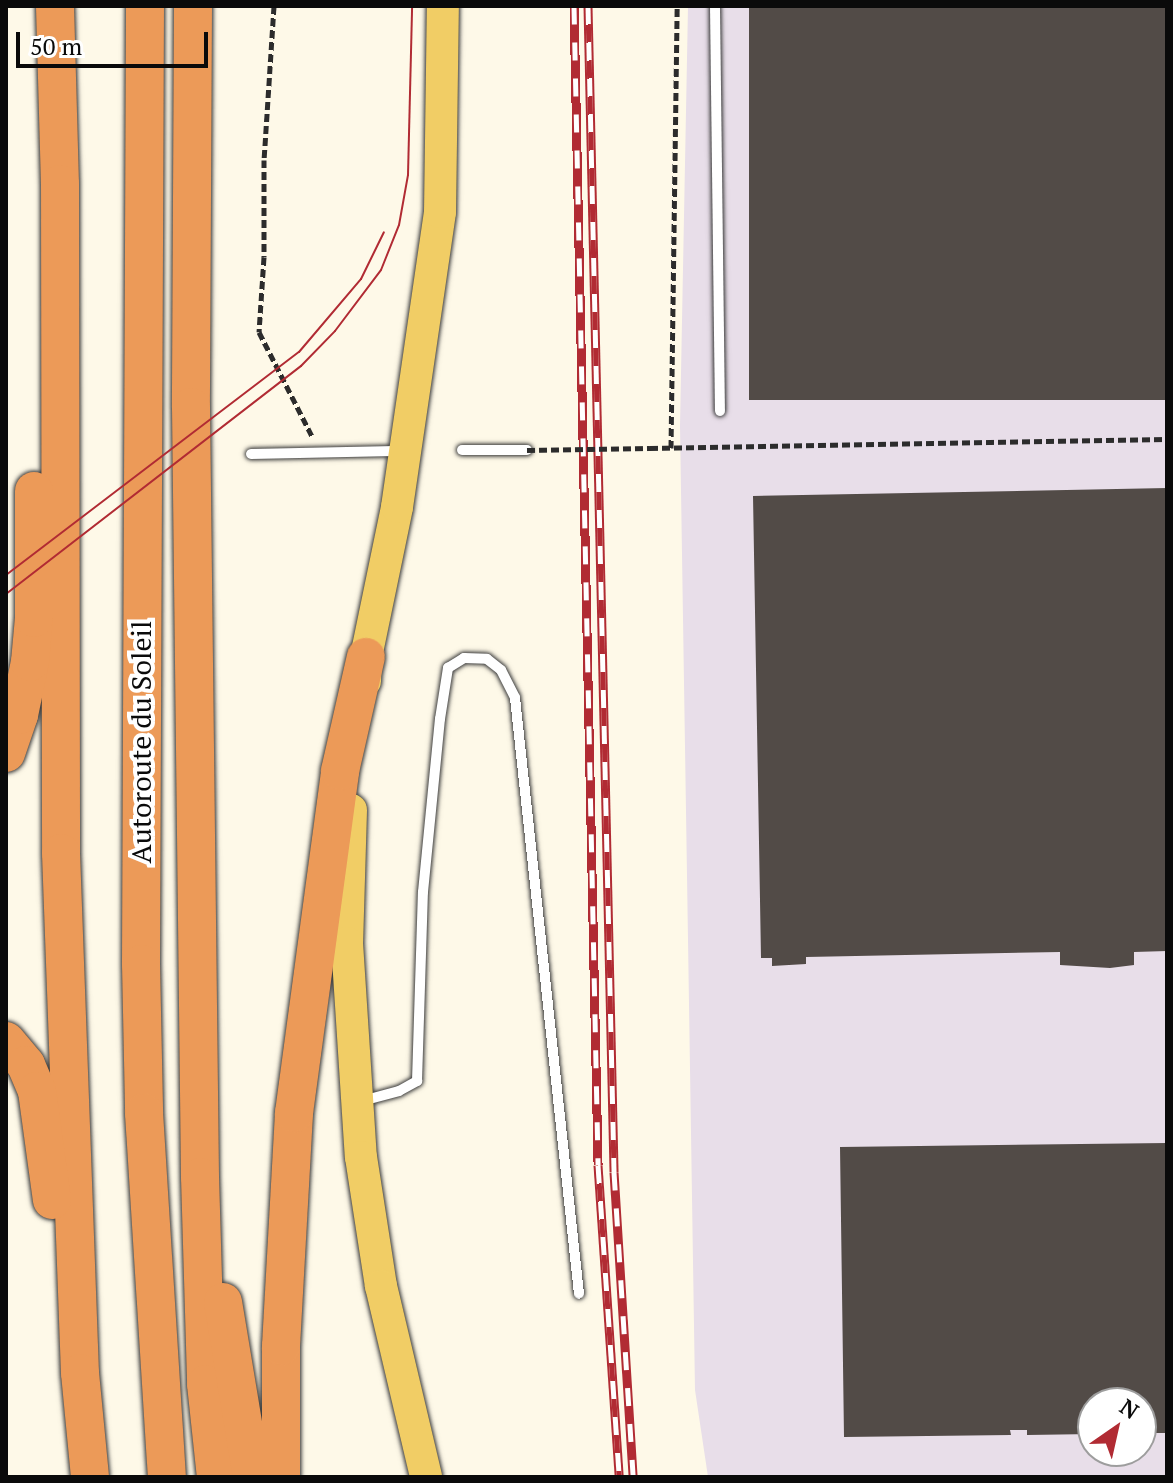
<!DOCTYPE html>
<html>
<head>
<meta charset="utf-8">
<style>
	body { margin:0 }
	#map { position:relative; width:1173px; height:1483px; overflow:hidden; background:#fef9e8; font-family:"PT Serif",serif }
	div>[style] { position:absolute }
	.industrial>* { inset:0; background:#e8dee9 }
	.building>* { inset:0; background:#524b47; transform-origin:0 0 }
	.path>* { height:5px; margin-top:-2.5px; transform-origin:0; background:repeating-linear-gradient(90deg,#2c2c2c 0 8px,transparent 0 12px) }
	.roads { filter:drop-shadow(0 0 2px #3d3d3d) drop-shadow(0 0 2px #3d3d3d) }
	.service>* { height:10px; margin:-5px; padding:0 5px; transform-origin:5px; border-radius:5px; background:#fff }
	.primary>* { height:32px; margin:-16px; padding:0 16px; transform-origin:16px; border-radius:16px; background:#f1cd65 }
	.motorway>* { height:38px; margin:-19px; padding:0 19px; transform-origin:19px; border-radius:19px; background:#ec9a58 }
	.tram>* { height:2px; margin:-1px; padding:0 1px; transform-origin:1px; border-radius:1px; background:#b12b33 }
	.rail>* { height:9px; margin-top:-4.5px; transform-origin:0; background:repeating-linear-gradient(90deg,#fff 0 18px,#b12b33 0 36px); box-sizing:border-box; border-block:2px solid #b12b33 }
	.path-bridge>* { height:5px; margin-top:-2.5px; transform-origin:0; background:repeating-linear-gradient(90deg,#2c2c2c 0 8px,transparent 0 12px) }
	span { translate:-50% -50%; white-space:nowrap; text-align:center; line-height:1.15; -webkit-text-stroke:8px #fff; paint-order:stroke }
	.street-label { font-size:28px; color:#0a0a0a }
	.frame { position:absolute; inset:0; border:8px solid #0a0a0a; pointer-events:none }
	.north { position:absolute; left:1077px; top:1387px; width:80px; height:80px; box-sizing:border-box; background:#fff; border:2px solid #9d9d9d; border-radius:50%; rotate:34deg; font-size:22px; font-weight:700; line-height:32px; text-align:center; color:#0a0a0a }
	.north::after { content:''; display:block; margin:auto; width:28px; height:36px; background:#b12b33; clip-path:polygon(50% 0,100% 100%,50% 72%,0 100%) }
	.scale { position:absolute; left:16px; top:32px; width:192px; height:36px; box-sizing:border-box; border:4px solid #0a0a0a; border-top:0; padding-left:10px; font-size:24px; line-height:28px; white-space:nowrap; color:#0a0a0a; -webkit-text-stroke:6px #fff; paint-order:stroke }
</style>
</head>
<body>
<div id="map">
	<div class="industrial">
		<i style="clip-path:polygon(evenodd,688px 6px,1167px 6px,1167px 1477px,708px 1477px,695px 1390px,680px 426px,688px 6px,1093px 1403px,1141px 1403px,1141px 1451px,1093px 1451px,1093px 1403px)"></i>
	</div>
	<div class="building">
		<i style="left:749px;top:6px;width:418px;height:394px"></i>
		<i style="clip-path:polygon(1167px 488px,1167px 951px,1134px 952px,1134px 965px,1110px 968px,1060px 965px,1060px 952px,806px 957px,806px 964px,772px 966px,772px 958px,761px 958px,753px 496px)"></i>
		<i style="clip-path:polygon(1167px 1143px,1167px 1433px,1141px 1433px,1141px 1403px,1093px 1403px,1093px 1434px,1027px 1435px,1027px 1430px,1010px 1430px,1011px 1435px,844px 1437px,840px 1147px)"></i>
	</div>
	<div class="path">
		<i style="left:274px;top:6px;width:154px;rotate:93.7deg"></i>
		<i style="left:264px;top:160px;width:97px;rotate:90deg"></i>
		<i style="left:264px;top:257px;width:75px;rotate:93.8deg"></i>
		<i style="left:259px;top:332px;width:119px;rotate:63deg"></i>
		<i style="left:650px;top:448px;width:517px;rotate:-1deg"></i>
		<i style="left:671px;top:448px;width:442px;rotate:-89.2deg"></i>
	</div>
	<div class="roads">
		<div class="service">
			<i style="left:715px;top:6px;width:405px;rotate:89.3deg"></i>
			<i style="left:462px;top:450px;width:65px"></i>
			<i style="left:251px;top:454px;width:144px;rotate:-1.2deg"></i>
			<i style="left:362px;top:1101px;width:38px;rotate:-15deg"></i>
			<i style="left:399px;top:1091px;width:21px;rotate:-29deg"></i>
			<i style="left:417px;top:1081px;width:189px;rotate:-88.2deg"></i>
			<i style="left:423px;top:892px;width:174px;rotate:-84.4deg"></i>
			<i style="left:440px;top:719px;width:52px;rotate:-81.1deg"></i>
			<i style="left:448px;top:668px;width:19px;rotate:-32deg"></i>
			<i style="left:464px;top:658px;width:23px;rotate:2deg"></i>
			<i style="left:487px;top:659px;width:18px;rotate:38deg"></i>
			<i style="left:501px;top:670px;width:31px;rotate:63deg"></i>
			<i style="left:515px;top:698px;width:599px;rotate:83.87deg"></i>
		</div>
		<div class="primary">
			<i style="left:365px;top:681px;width:24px;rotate:-88deg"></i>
			<i style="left:366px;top:657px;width:153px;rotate:-78.3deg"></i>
			<i style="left:397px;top:507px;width:298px;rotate:-81.7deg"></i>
			<i style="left:440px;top:212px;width:206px;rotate:-89.2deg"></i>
			<i style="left:351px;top:810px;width:133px;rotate:91.7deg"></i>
			<i style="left:347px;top:943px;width:214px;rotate:86.3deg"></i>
			<i style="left:361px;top:1157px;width:131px;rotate:81.2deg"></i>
			<i style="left:381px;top:1286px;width:196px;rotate:76.7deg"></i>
		</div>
		<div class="motorway">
			<i style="left:55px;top:6px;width:178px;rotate:88.4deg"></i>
			<i style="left:60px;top:184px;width:669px;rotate:89.91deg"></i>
			<i style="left:61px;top:853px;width:520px;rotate:87.91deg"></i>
			<i style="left:80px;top:1373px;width:104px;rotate:84.5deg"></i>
			<i style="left:145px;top:6px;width:958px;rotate:90.24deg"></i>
			<i style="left:141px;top:964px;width:149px;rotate:88.8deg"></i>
			<i style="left:144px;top:1113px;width:365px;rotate:86.4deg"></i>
			<i style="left:193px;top:6px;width:401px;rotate:90.3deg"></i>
			<i style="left:191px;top:407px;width:770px;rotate:89.33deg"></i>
			<i style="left:200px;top:1177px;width:207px;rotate:88.3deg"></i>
			<i style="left:206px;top:1384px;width:94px;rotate:83.9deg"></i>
			<i style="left:6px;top:753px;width:40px;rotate:-71.1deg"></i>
			<i style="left:19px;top:715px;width:54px;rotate:-78.3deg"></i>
			<i style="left:30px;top:662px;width:44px;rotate:-84.8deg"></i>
			<i style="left:34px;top:618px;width:127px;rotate:-90deg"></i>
			<i style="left:6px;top:1041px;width:31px;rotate:50deg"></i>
			<i style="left:26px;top:1065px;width:28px;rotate:67deg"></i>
			<i style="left:37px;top:1091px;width:110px;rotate:82.2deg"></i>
			<i style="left:223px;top:1302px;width:177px;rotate:80.6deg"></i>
			<i style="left:281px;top:1477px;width:131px;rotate:-90deg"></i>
			<i style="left:281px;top:1346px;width:233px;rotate:-86.8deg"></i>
			<i style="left:294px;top:1113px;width:345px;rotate:-82.3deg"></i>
			<i style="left:340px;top:771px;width:117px;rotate:-77.2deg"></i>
		</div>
	</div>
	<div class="tram">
		<i style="left:6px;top:575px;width:368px;rotate:-37.3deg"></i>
		<i style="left:299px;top:352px;width:96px;rotate:-49.7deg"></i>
		<i style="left:361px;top:279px;width:52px;rotate:-63.9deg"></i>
		<i style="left:6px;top:594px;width:373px;rotate:-37.7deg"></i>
		<i style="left:301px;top:366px;width:49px;rotate:-45.8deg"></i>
		<i style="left:335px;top:331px;width:76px;rotate:-53deg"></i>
		<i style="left:381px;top:270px;width:48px;rotate:-68.2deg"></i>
		<i style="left:399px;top:225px;width:51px;rotate:-79.8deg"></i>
		<i style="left:408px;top:175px;width:169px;rotate:-88.6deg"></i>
	</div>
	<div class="rail">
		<i style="left:574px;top:6px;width:1159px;rotate:88.81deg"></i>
		<i style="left:598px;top:1165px;width:313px;rotate:86.1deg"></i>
		<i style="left:588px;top:6px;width:1166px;rotate:88.72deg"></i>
		<i style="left:614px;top:1172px;width:306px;rotate:86.4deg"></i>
	</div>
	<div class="path-bridge">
		<i style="left:527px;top:450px;width:123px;rotate:-0.9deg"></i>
	</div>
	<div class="street-label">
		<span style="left:141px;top:742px;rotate:-90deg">Autoroute du Soleil</span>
	</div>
	<div class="frame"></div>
	<div class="north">N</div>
	<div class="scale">50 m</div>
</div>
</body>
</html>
